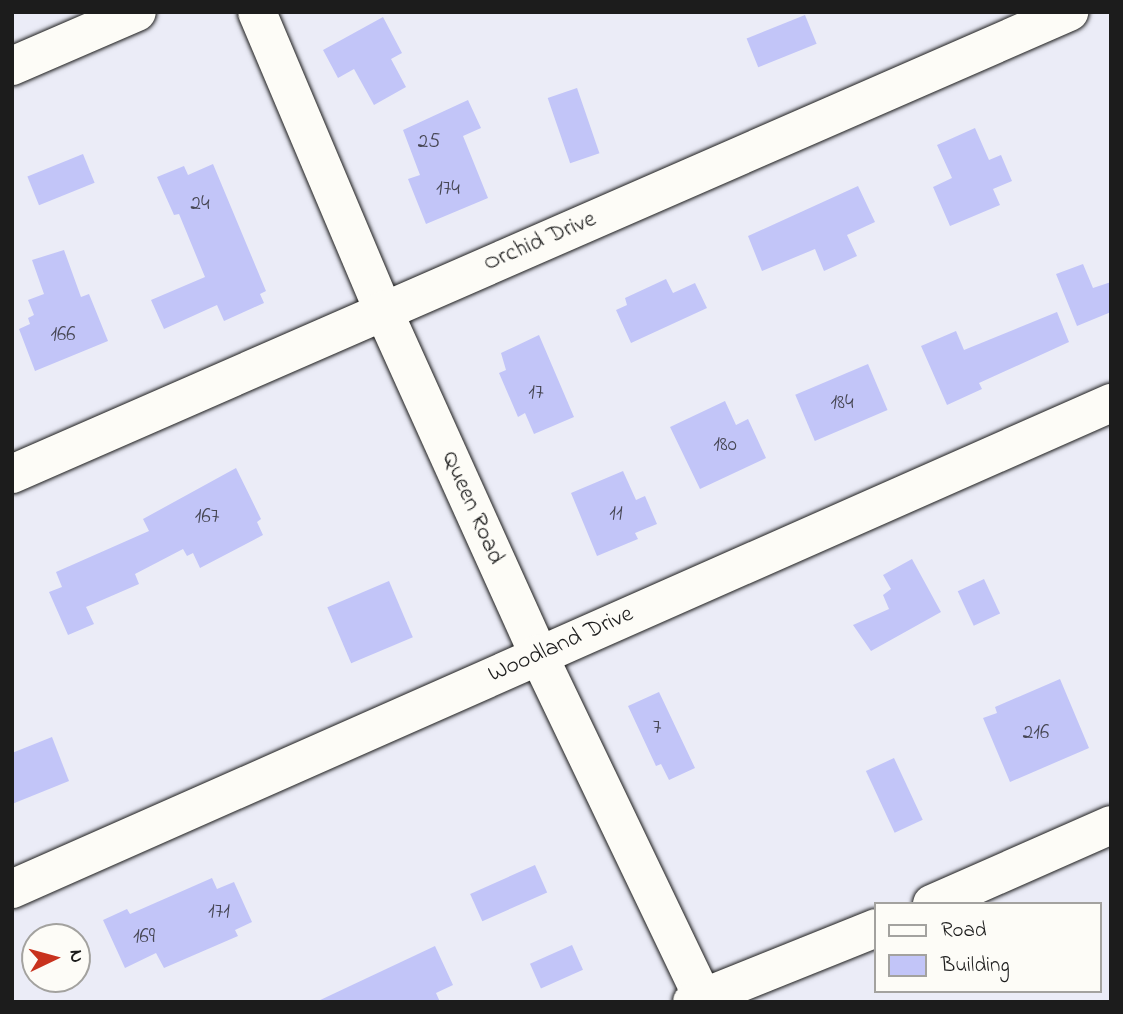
<!DOCTYPE html>
<html>
<head>
<meta charset="utf-8">
<style>
	body { margin:0 }
	#map { position:relative; width:1123px; height:1014px; overflow:hidden; background:#ebecf7; font-family:"Indie Flower",sans-serif }
	div>[style] { position:absolute }
	.building>* { inset:0; background:#c2c5f8; transform-origin:0 0 }
	.roads { filter:drop-shadow(0 0 2px #1c1c1c) drop-shadow(0 0 2px #1c1c1c) }
	.minor>* { height:38px; margin:-19px; padding:0 19px; transform-origin:19px; border-radius:19px; background:#fdfcf7 }
	span { translate:-50% -50%; white-space:nowrap; text-align:center; line-height:1.15; -webkit-text-stroke:5px #fdfcf7; paint-order:stroke }
	.number-label { font-size:21px; color:#464653 }
	.number-label span { -webkit-text-stroke-width:0 }
	.street-label { font-size:24px; color:#1c1c1c }
	.frame { position:absolute; inset:0; border:14px solid #1c1c1c; pointer-events:none }
	.legend { position:absolute; left:874px; top:902px; width:228px; height:91px; box-sizing:border-box; background:#fdfcf7; border:2px solid #a3a29f; margin:0; padding:9px 12px; list-style:none; font-size:21px; color:#1c1c1c }
	.legend li { display:flex; align-items:center; gap:14px; height:35px }
	.legend b { width:35px; border:2px solid #a3a29f }
	.north { position:absolute; left:21px; top:923px; width:70px; height:70px; box-sizing:border-box; background:#fdfcf7; border:2px solid #a3a29f; border-radius:50%; rotate:85deg; font-size:19px; font-weight:700; line-height:28px; text-align:center; color:#1c1c1c }
	.north::after { content:''; display:block; margin:auto; width:24px; height:32px; background:#c8321e; clip-path:polygon(50% 0,100% 100%,50% 72%,0 100%) }
</style>
</head>
<body>
<div id="map">
	<div class="building">
		<i style="left:805px;top:15px;width:31px;height:63px;rotate:68deg"></i>
		<i style="clip-path:polygon(383px 17px,402px 53px,391px 59px,406px 87px,374px 105px,354px 69px,338px 78px,323px 50px)"></i>
		<i style="left:577px;top:88px;width:69px;height:31px;rotate:71deg"></i>
		<i style="clip-path:polygon(468px 100px,481px 128px,463px 136px,488px 198px,426px 224px,408px 179px,420px 175px,403px 130px)"></i>
		<i style="clip-path:polygon(975px 128px,989px 160px,1001px 155px,1012px 181px,993px 189px,1000px 205px,950px 226px,933px 187px,952px 178px,937px 145px)"></i>
		<i style="left:83px;top:154px;width:31px;height:60px;rotate:68deg"></i>
		<i style="clip-path:polygon(213px 164px,266px 291px,260px 294px,264px 303px,224px 321px,217px 305px,164px 329px,151px 300px,205px 277px,179px 214px,174px 215px,157px 177px,184px 166px,188px 175px)"></i>
		<i style="clip-path:polygon(858px 186px,875px 222px,847px 235px,857px 256px,824px 271px,815px 249px,762px 271px,748px 236px)"></i>
		<i style="clip-path:polygon(64px 250px,81px 297px,89px 294px,108px 341px,35px 371px,19px 329px,30px 324px,28px 318px,34px 315px,28px 300px,44px 294px,32px 260px)"></i>
		<i style="clip-path:polygon(1083px 264px,1093px 288px,1111px 282px,1111px 312px,1077px 326px,1056px 274px)"></i>
		<i style="clip-path:polygon(666px 279px,673px 293px,695px 283px,707px 308px,631px 343px,616px 310px,627px 305px,625px 298px)"></i>
		<i style="clip-path:polygon(1057px 312px,1069px 342px,979px 383px,982px 389px,947px 405px,921px 346px,956px 331px,964px 350px)"></i>
		<i style="clip-path:polygon(539px 335px,574px 417px,534px 434px,525px 413px,518px 417px,499px 373px,506px 370px,501px 353px)"></i>
		<i style="left:868px;top:364px;width:50px;height:79px;rotate:67deg"></i>
		<i style="clip-path:polygon(725px 401px,736px 425px,748px 419px,766px 458px,700px 489px,670px 427px)"></i>
		<i style="clip-path:polygon(236px 468px,261px 519px,257px 522px,263px 535px,200px 568px,193px 553px,187px 556px,183px 549px,135px 574px,139px 584px,86px 607px,94px 624px,68px 635px,49px 592px,62px 587px,56px 572px,149px 531px,143px 519px)"></i>
		<i style="clip-path:polygon(623px 471px,636px 500px,645px 496px,657px 524px,635px 533px,638px 539px,597px 556px,571px 493px)"></i>
		<i style="clip-path:polygon(912px 559px,941px 612px,871px 651px,853px 625px,889px 609px,883px 595px,891px 589px,883px 575px)"></i>
		<i style="left:984px;top:579px;width:38px;height:29px;rotate:65deg"></i>
		<i style="left:389px;top:581px;width:61px;height:67px;rotate:67deg"></i>
		<i style="clip-path:polygon(1060px 679px,1089px 748px,1010px 782px,983px 718px,997px 713px,995px 707px)"></i>
		<i style="clip-path:polygon(659px 692px,695px 768px,669px 780px,661px 764px,656px 766px,628px 706px)"></i>
		<i style="clip-path:polygon(52px 737px,69px 781px,12px 804px,12px 753px)"></i>
		<i style="left:894px;top:758px;width:68px;height:31px;rotate:65deg"></i>
		<i style="left:535px;top:865px;width:30px;height:71px;rotate:66deg"></i>
		<i style="clip-path:polygon(212px 878px,217px 889px,234px 882px,252px 922px,235px 930px,238px 936px,164px 968px,156px 953px,125px 968px,103px 920px,127px 909px,130px 914px)"></i>
		<i style="left:572px;top:945px;width:27px;height:46px;rotate:66deg"></i>
		<i style="clip-path:polygon(435px 946px,453px 985px,436px 993px,440px 1002px,316px 1002px)"></i>
	</div>
	<div class="roads">
		<div class="minor">
			<i style="left:257px;top:12px;width:324px;rotate:67.1deg"></i>
			<i style="left:383px;top:310px;width:377px;rotate:65.7deg"></i>
			<i style="left:538px;top:654px;width:380px;rotate:64.4deg"></i>
			<i style="left:12px;top:66px;width:136px;rotate:-23.4deg"></i>
			<i style="left:12px;top:474px;width:1154px;rotate:-23.61deg"></i>
			<i style="left:12px;top:889px;width:1202px;rotate:-23.86deg"></i>
			<i style="left:932px;top:904px;width:196px;rotate:-23.8deg"></i>
			<i style="left:692px;top:1002px;width:198px;rotate:-21.9deg"></i>
		</div>
	</div>
	<div class="number-label">
		<span style="left:429px;top:142px">25</span>
		<span style="left:448px;top:189px">174</span>
		<span style="left:200px;top:204px">24</span>
		<span style="left:63px;top:335px">166</span>
		<span style="left:536px;top:393px">17</span>
		<span style="left:842px;top:403px">184</span>
		<span style="left:725px;top:445px">180</span>
		<span style="left:616px;top:514px">11</span>
		<span style="left:207px;top:517px">167</span>
		<span style="left:657px;top:728px">7</span>
		<span style="left:1036px;top:733px">216</span>
		<span style="left:219px;top:912px">171</span>
		<span style="left:144px;top:937px">169</span>
	</div>
	<div class="street-label">
		<span style="left:540px;top:242px;rotate:-23deg">Orchid Drive</span>
		<span style="left:472px;top:508px;rotate:66deg">Queen Road</span>
		<span style="left:561px;top:645px;rotate:-24deg">Woodland Drive</span>
	</div>
	<div class="frame"></div>
	<ul class="legend">
	<li><b style="height:9px;background:#fdfcf7"></b>Road</li>
	<li><b style="height:19px;background:#c2c5f8"></b>Building</li>
	</ul>
	<div class="north">N</div>
</div>
</body>
</html>
